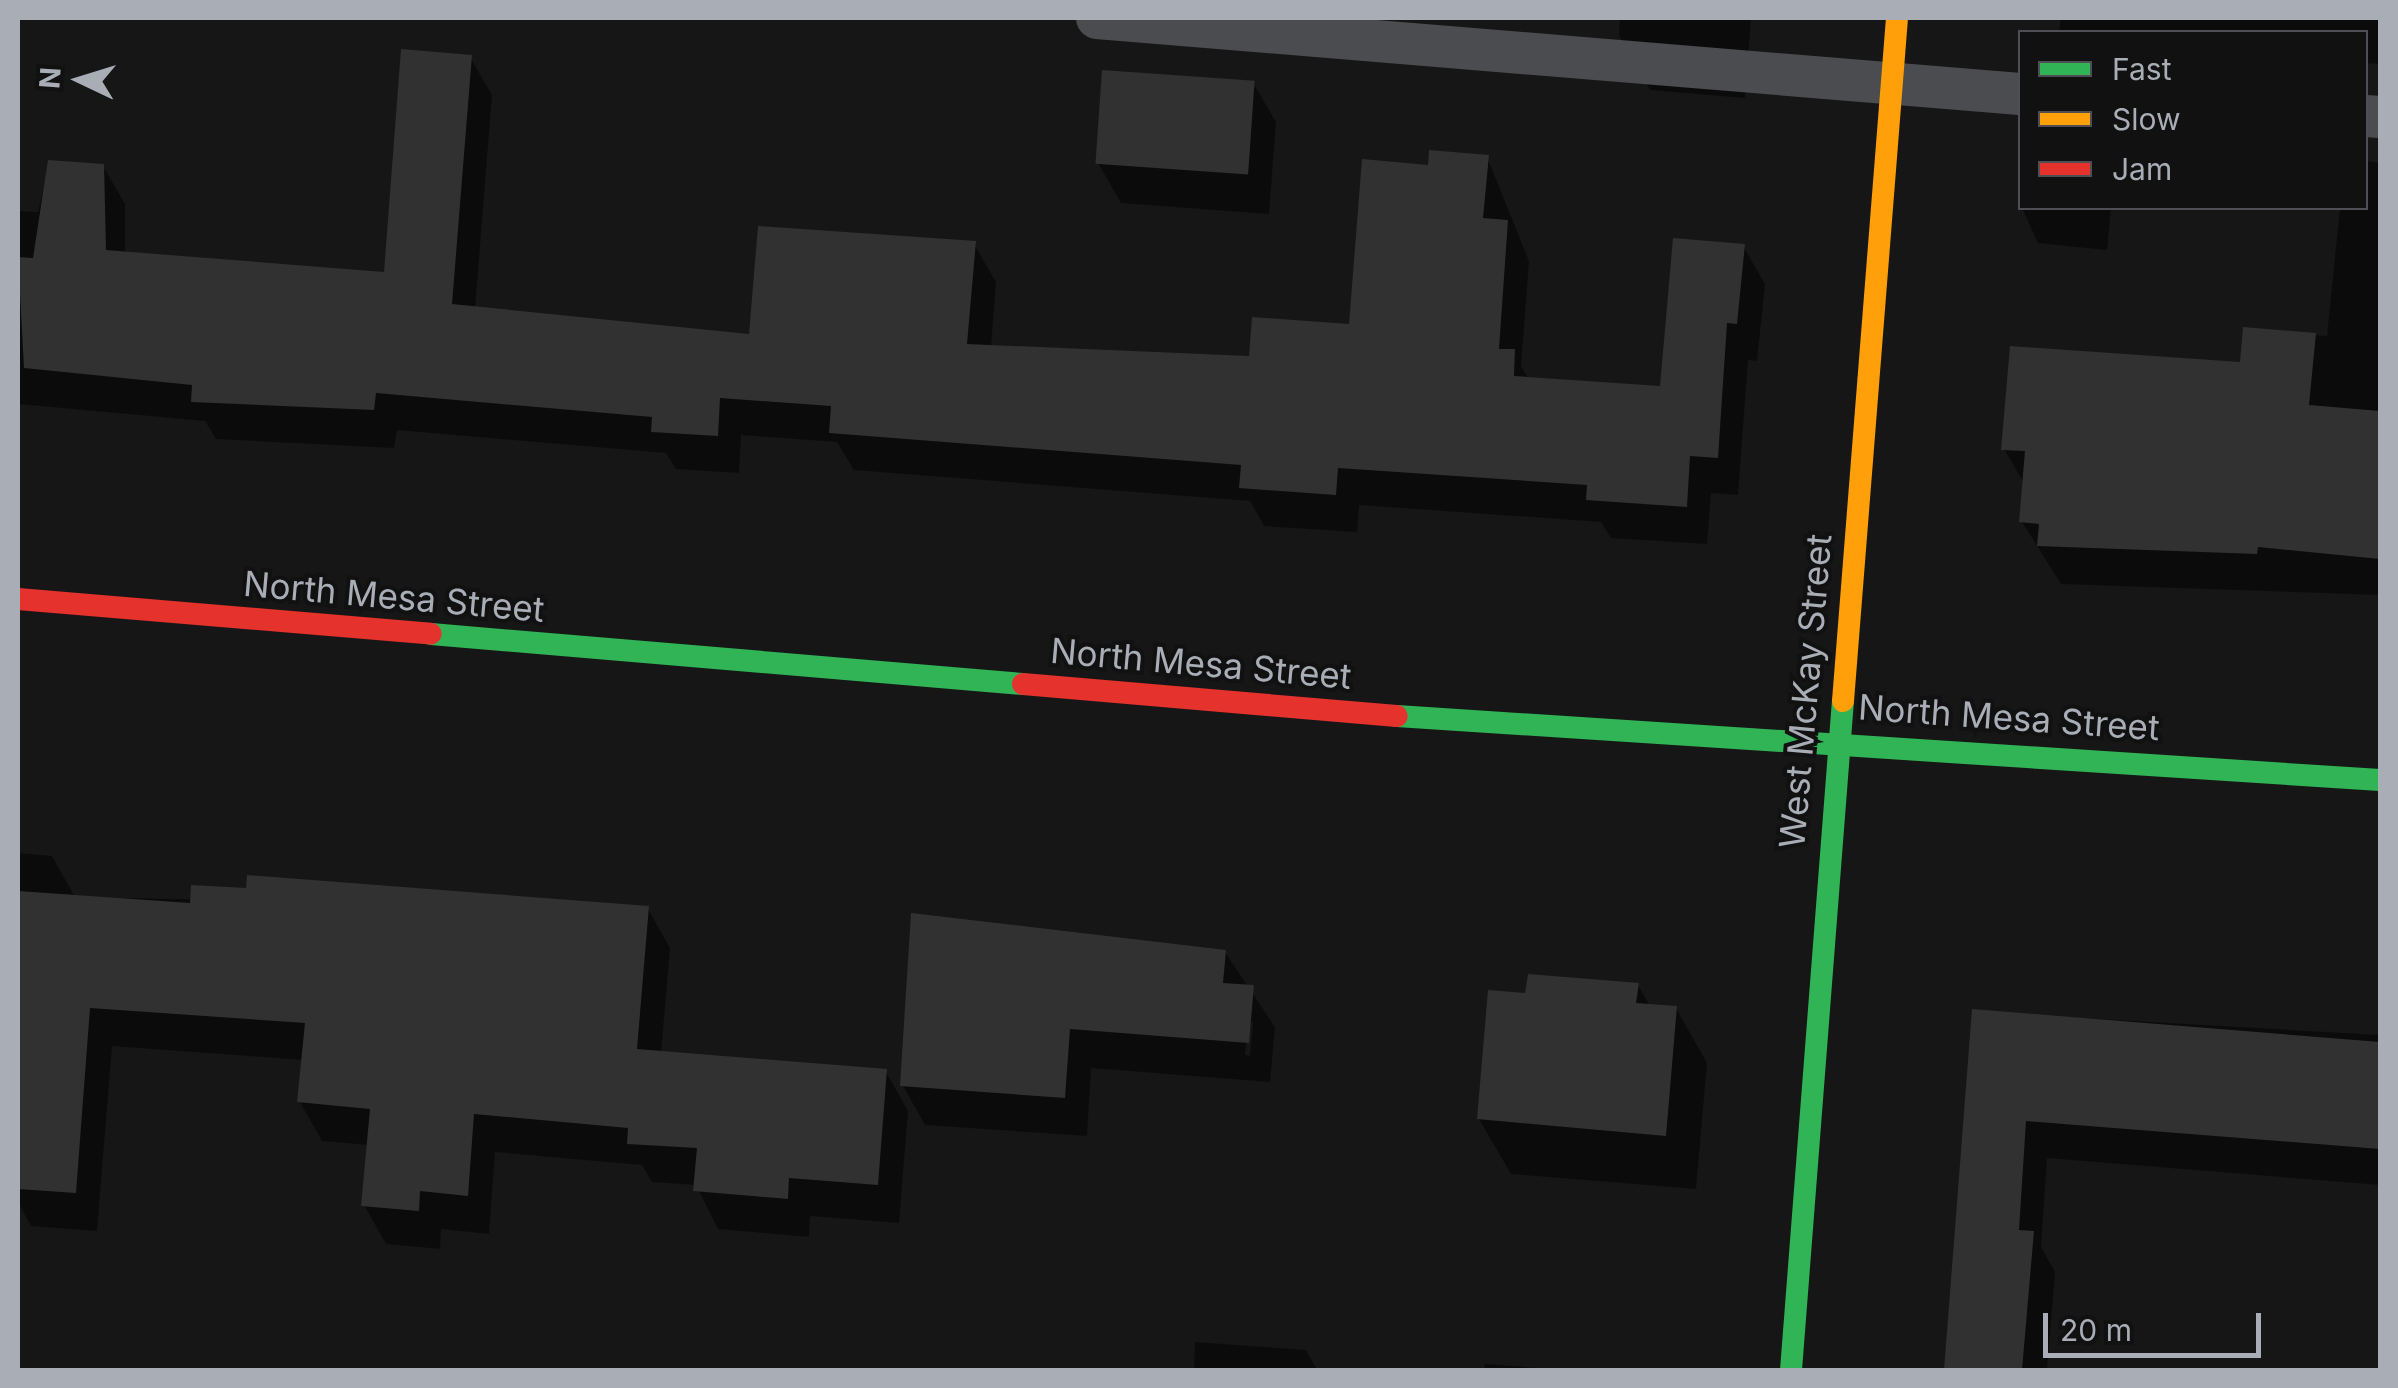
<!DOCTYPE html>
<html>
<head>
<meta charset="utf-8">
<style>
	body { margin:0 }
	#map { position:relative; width:2398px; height:1388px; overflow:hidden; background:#161617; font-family:Inter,sans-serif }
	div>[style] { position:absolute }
	.shadow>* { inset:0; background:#0007 }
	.building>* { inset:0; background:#313132; transform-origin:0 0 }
	.lane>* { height:42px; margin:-21px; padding:0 21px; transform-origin:21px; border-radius:21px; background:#4b4c4f }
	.fast>* { height:22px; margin:-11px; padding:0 11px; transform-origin:11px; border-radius:11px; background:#30b455 }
	.slow>* { height:22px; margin:-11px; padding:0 11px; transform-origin:11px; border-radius:11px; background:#ff9f0a }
	.jam>* { height:22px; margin:-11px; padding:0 11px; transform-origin:11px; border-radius:11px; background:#e5322d }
	span { translate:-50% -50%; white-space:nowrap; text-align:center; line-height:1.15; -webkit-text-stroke:8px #111112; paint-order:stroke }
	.street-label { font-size:35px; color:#a9adb6 }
	.frame { position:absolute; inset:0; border:20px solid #a9adb6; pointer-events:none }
	.legend { position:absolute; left:2018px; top:30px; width:350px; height:180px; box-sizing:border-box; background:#111112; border:2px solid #4e4f54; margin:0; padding:12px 18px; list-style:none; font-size:30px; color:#a9adb6 }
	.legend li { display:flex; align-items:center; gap:20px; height:50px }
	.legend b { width:50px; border:2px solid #4e4f54 }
	.north { position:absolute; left:30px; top:30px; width:100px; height:100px; -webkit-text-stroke:8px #111112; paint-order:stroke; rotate:274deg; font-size:28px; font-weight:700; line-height:40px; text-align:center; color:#a9adb6 }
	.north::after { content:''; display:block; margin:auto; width:35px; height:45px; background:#a9adb6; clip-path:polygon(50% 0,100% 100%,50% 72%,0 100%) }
	.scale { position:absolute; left:2043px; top:1313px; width:218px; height:45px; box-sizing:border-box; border:5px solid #a9adb6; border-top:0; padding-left:12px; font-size:30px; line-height:35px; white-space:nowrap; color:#a9adb6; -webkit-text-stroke:8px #111112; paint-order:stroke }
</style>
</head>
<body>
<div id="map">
	<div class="shadow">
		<i style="clip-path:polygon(1620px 18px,1751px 18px,1745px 98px,1650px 90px,1619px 35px)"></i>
		<i style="clip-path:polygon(2061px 18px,2380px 18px,2380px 64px,2366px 63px,2366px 32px,2059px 32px)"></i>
		<i style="clip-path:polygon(470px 57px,492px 95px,475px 309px,751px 337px,974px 244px,996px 282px,991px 347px,1252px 359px,1351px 326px,1430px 168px,1487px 157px,1529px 261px,1521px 366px,1529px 380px,1663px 389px,1743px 246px,1765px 284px,1757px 361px,1748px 360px,1738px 495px,1711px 493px,1707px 544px,1611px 538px,1601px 522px,1359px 505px,1357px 532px,1264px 526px,1250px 501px,854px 470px,837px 442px,741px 435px,739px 473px,676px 469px,666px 453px,397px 430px,394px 448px,216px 439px,205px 421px,18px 404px,18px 211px,38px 212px,50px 163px,103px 166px,125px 204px,125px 254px,386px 275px)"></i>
		<i style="clip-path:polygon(1253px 83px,1276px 122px,1269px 214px,1121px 203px,1098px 163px)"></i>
		<i style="clip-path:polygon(2366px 161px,2380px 163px,2380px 595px,2061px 584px,2022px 522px,2025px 485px,2004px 449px,2242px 365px,2245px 330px,2327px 336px,2340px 208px,2366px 208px)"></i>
		<i style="clip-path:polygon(2022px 208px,2111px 208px,2107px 250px,2038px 243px)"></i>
		<i style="clip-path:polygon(18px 853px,52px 856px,75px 897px,648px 909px,670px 948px,661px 1054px,886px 1072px,908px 1111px,899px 1223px,810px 1216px,809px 1237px,718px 1229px,696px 1185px,652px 1182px,642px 1165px,495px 1152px,489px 1234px,441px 1229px,440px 1249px,386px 1244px,364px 1205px,369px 1145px,322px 1141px,300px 1102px,304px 1060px,112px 1046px,97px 1231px,31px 1226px,18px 1202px)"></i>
		<i style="clip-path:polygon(evenodd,1225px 952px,1275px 1027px,1270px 1082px,1091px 1068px,1087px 1136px,925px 1125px,903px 1086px,1225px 952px,1248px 1022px,1253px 1022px,1250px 1056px,1245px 1055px,1248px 1022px)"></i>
		<i style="clip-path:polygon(1638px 985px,1650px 1006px,1676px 1008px,1707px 1063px,1696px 1189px,1511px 1174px,1479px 1119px,1527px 996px)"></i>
		<i style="clip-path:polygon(1974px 1012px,2380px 1035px,2380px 1185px,2047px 1158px,2041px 1247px,2055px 1272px,2047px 1370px,1945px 1370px)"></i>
		<i style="clip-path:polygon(1195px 1342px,1306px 1350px,1317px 1370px,1194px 1370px)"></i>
		<i style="clip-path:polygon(1485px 1364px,1565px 1370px,1484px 1370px)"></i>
	</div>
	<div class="building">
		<i style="clip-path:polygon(401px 49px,472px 55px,452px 304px,749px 334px,758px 226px,976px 241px,967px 344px,1249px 356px,1252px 317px,1349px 324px,1362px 159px,1428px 165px,1429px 150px,1489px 155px,1483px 218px,1508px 220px,1499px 349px,1515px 349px,1514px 376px,1660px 386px,1673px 238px,1745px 244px,1737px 324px,1727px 323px,1718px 458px,1690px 456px,1687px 507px,1586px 500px,1587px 485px,1338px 468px,1336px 495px,1239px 488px,1241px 465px,829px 433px,831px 406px,720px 398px,718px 436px,651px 432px,652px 417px,376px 393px,374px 410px,191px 402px,192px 385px,24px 368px,18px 257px,33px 258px,48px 160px,104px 164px,106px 250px,384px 272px)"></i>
		<i style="left:1102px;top:70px;width:153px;height:94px;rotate:4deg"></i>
		<i style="clip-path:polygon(2243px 327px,2316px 333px,2309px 405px,2380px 411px,2380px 559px,2258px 547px,2257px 554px,2037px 546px,2039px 524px,2019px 522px,2025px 451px,2001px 450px,2010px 346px,2240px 362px)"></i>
		<i style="clip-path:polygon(247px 875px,649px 906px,637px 1049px,887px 1069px,878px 1185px,789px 1178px,788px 1199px,693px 1191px,697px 1148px,627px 1144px,628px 1128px,474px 1114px,468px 1196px,420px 1191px,419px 1211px,361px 1206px,370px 1109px,297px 1102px,305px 1023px,90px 1008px,76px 1193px,18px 1189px,18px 891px,190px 903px,191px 885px,246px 888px)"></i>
		<i style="clip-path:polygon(911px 913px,1226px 950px,1223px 983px,1254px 985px,1249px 1043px,1070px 1029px,1065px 1098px,900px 1086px)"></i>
		<i style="clip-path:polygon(1528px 974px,1639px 983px,1636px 1003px,1677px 1006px,1666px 1136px,1477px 1119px,1488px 990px,1525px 993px)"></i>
		<i style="clip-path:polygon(1972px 1009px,2380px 1042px,2380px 1149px,2026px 1121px,2019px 1230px,2034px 1231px,2022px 1370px,1944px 1370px)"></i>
	</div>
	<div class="lane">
		<i style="left:1097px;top:18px;width:926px;rotate:4.71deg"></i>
		<i style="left:2366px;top:116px;width:14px;rotate:4deg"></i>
	</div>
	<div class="fast">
		<i style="left:431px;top:634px;width:594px;rotate:4.83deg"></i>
		<i style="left:1397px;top:716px;width:985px;rotate:3.73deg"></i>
		<i style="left:1791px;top:1370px;width:671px;rotate:-85.56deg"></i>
	</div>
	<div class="slow">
		<i style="left:1843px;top:701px;width:685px;rotate:-85.48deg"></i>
	</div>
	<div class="jam">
		<i style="left:18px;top:599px;width:414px;rotate:4.8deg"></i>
		<i style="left:1023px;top:684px;width:375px;rotate:4.9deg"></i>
	</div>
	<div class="street-label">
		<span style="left:394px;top:596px;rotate:5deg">North Mesa Street</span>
		<span style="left:1201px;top:663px;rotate:5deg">North Mesa Street</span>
		<span style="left:1805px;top:691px;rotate:-85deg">West McKay Street</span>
		<span style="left:2009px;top:717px;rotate:4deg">North Mesa Street</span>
	</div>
	<div class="frame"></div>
	<ul class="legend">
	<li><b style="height:12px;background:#30b455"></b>Fast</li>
	<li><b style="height:12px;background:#ff9f0a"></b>Slow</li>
	<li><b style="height:12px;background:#e5322d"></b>Jam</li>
	</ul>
	<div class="north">N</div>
	<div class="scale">20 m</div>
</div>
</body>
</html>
